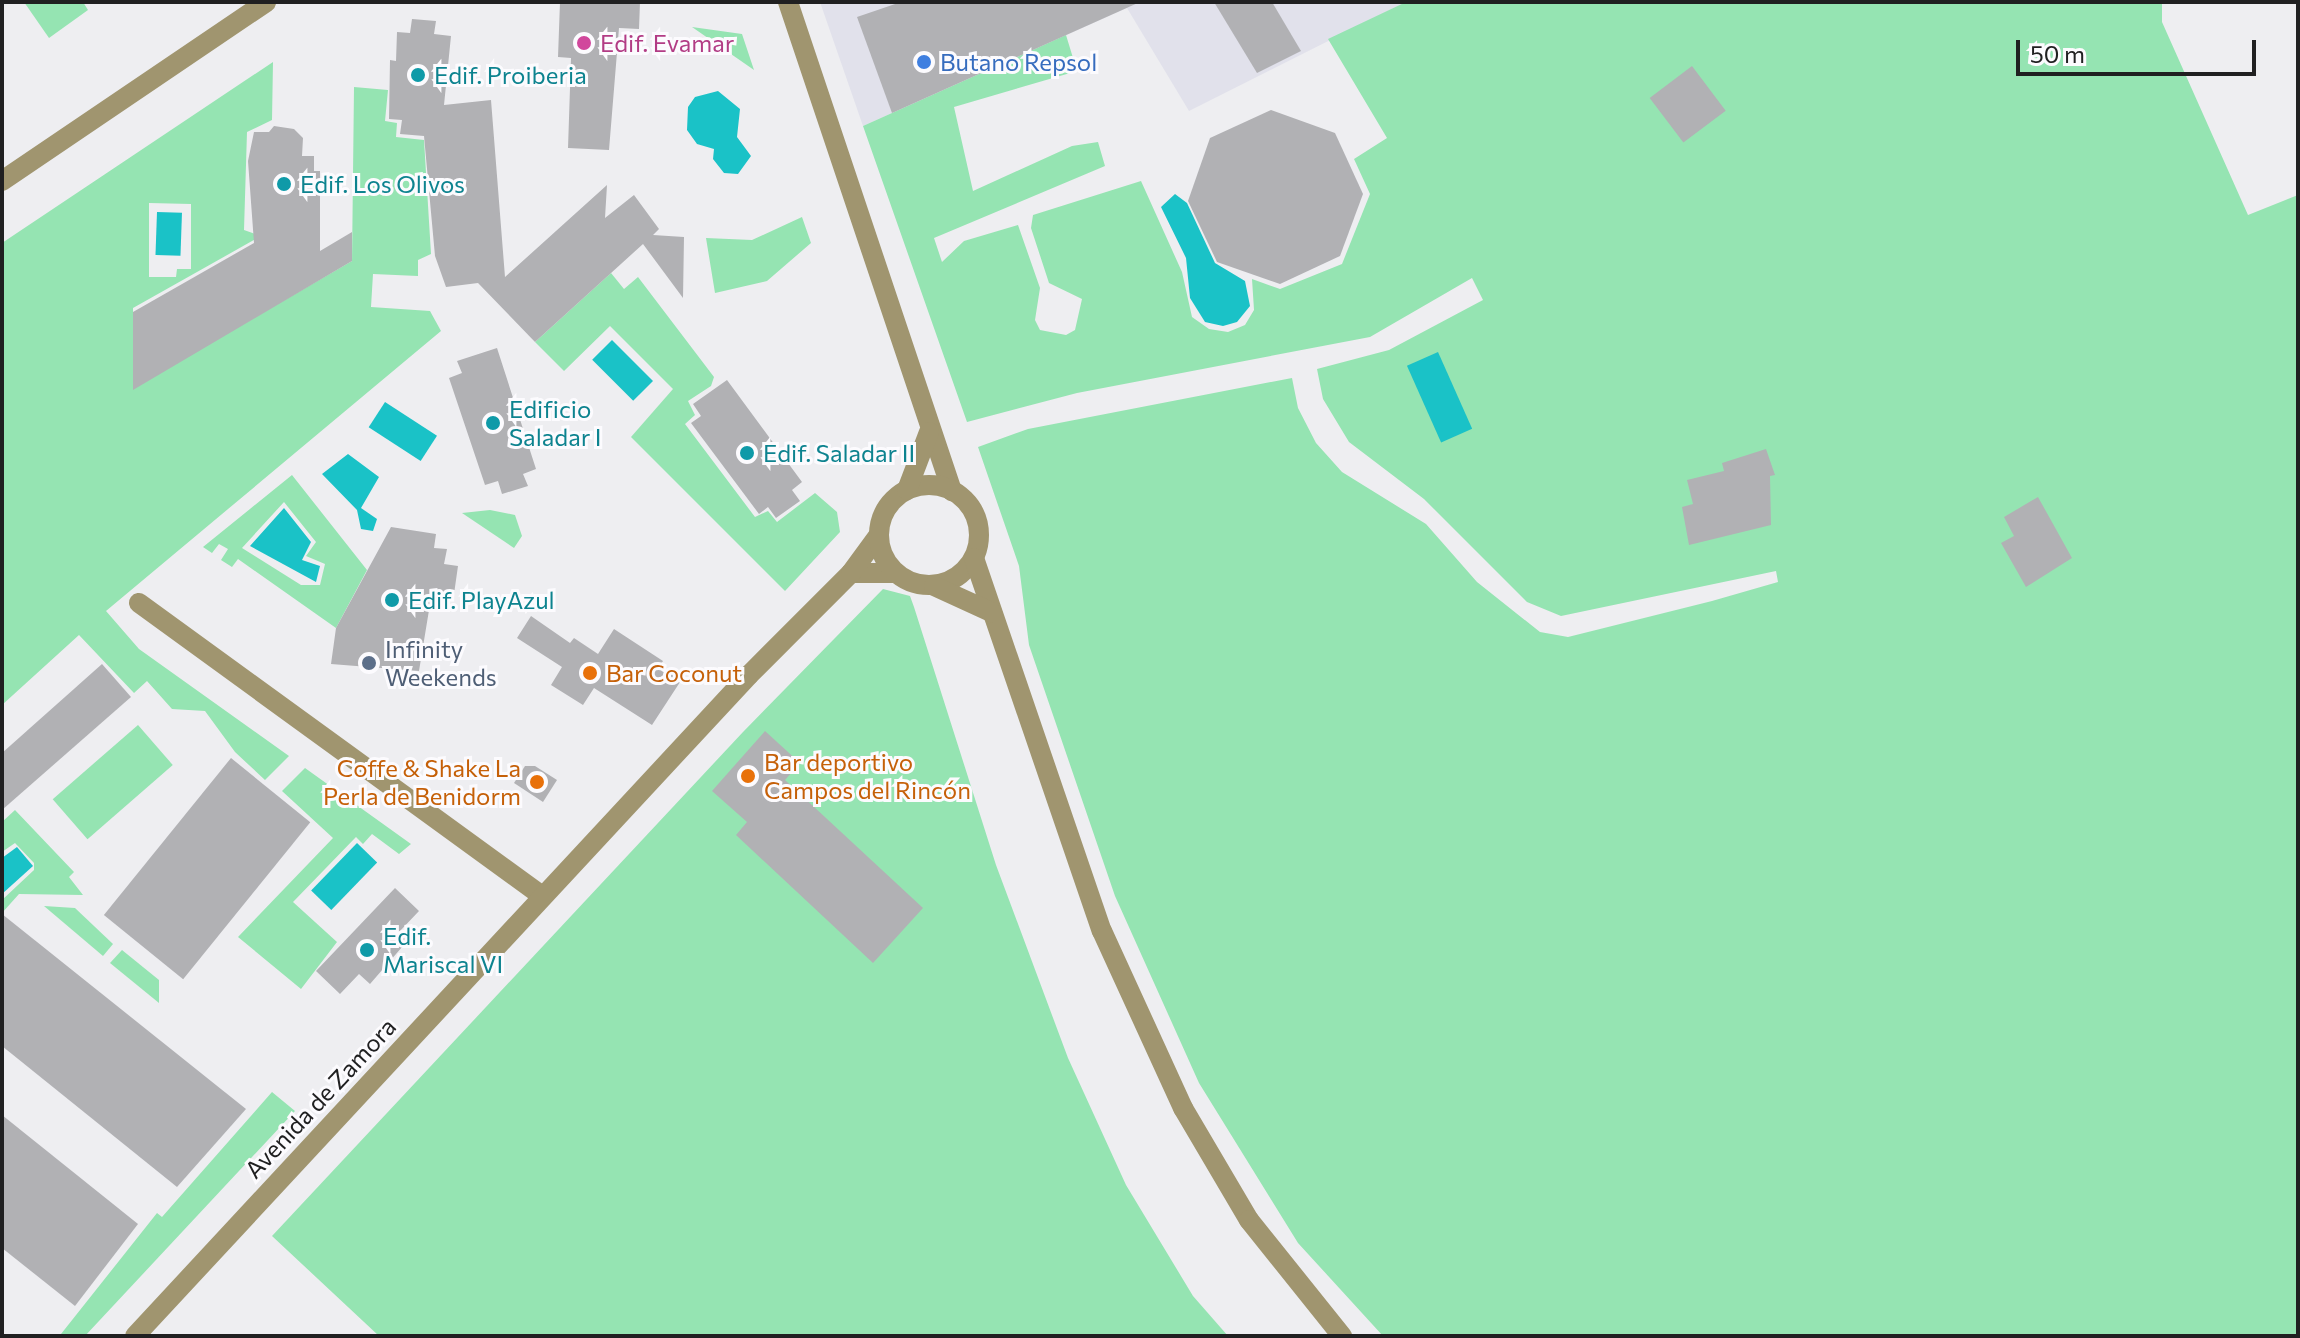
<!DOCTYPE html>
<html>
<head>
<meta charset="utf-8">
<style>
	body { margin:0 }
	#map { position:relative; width:2300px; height:1338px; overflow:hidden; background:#eeeef1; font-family:Commissioner,sans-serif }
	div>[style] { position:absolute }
	.built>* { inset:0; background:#e1e1eb }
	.green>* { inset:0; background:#95e4b2; transform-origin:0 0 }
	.water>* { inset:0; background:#1ac2c7; transform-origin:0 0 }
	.building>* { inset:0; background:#b1b1b4; transform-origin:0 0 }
	.minor>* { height:20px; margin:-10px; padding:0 10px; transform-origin:10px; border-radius:10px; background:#a0956f }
	.tertiary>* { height:20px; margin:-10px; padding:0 10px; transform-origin:10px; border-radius:10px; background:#a0956f }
	.tertiary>.ring { margin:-10px; padding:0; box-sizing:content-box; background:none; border:20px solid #a0956f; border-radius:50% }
	.dots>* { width:22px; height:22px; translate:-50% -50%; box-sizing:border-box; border:4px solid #fcfbfe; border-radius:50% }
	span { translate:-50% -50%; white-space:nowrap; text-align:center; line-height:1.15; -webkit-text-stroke:6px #fcfbfe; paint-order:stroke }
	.hotel-label { font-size:24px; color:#b23c85 }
	.left { translate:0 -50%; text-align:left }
	.shop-label { font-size:24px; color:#366cbe }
	.culture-label { font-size:24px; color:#0d838f }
	.service-label { font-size:24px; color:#4e5e75 }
	.food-label { font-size:24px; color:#c56008 }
	.right { translate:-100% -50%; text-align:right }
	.street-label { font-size:24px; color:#202021 }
	.frame { position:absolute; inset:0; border:4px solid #202021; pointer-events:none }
	.scale { position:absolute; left:2016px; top:40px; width:240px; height:36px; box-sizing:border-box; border:4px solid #202021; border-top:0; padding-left:10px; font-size:24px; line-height:28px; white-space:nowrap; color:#202021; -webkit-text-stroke:6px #fcfbfe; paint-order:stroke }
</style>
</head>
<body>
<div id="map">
	<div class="built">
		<i style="clip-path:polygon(820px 2px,1406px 2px,1189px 111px,1127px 8px,863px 126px)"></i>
	</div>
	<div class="green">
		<i style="clip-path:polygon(24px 2px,83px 2px,88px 10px,49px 38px)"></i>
		<i style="clip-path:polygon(1406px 2px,2162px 2px,2162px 22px,2248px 215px,2298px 195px,2298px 1336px,1383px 1336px,1298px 1243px,1199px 1083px,1115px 896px,1029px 645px,1019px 566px,978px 447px,1028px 429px,1292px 378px,1298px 408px,1316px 443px,1342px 472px,1426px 524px,1477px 582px,1540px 632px,1568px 637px,1712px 601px,1778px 582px,1776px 571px,1561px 616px,1527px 602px,1424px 499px,1349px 442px,1323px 399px,1317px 369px,1389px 350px,1483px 300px,1472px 278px,1370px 337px,1077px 393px,967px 422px,863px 126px,1066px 35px,1077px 71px,954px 107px,973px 191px,1072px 146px,1098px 142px,1105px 166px,934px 238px,942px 262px,964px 241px,1018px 225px,1040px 288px,1035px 320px,1040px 330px,1066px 335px,1075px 330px,1082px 299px,1049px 283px,1031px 228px,1033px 215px,1141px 181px,1182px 272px,1192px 317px,1209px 329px,1228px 332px,1245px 325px,1254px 310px,1252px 279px,1280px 289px,1342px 264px,1370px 194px,1354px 159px,1387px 138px,1328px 39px)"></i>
		<i style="clip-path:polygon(692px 27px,742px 34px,754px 70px,718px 45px)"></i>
		<i style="clip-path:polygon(evenodd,273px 62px,272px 120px,247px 132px,244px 230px,261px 236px,133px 308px,133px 388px,352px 261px,354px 87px,388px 90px,385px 121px,397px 123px,396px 137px,424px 140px,431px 254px,418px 260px,418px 276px,373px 274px,371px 307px,430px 311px,441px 331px,106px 611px,139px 649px,289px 756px,265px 780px,235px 752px,205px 711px,172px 709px,147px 681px,134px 693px,79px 635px,2px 705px,2px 243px,273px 62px,149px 203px,191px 204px,191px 269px,177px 269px,176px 277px,149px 277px,149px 203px)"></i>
		<i style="clip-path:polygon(802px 217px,811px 243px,767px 281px,715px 293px,706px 238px,752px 240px)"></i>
		<i style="clip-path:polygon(611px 273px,624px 289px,638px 277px,714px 377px,711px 386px,688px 401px,695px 415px,685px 424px,755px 517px,768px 511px,777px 522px,815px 493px,837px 512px,840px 532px,785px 591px,631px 437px,673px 389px,610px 326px,564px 371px,535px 342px)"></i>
		<i style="clip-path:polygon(evenodd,292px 475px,367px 570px,336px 628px,238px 559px,232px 567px,221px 560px,228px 549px,219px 544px,212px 553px,203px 547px,292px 475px,284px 502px,316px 542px,306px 556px,325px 564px,320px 585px,301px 585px,242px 548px,284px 502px)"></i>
		<i style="clip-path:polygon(490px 510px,515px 515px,522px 536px,514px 548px,462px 513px)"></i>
		<i style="clip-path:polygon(883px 589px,910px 596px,914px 607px,996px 865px,1068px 1058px,1126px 1185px,1193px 1296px,1228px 1336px,379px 1336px,272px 1236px,743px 732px)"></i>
		<i style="left:138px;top:725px;width:53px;height:113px;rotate:49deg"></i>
		<i style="clip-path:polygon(305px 768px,411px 844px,399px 854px,372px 834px,363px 844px,356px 837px,293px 902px,337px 942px,301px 989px,238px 937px,333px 838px,282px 791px)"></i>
		<i style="clip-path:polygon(15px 810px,74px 872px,69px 877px,83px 895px,19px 894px,2px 913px,2px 900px,34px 870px,34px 863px,15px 843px,2px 852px,2px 822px)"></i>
		<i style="clip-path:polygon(44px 906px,75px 908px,113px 944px,103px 956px)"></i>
		<i style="clip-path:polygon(122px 950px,159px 980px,159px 1003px,110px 963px)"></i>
		<i style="clip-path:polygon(272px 1092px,295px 1111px,85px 1336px,53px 1336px,61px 1334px,157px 1213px,162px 1217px)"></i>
	</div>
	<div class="water">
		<i style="clip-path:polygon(718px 91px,740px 109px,737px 137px,751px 156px,738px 174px,724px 173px,713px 159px,714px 149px,697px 144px,687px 130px,688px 107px,695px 97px)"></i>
		<i style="clip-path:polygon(1175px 194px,1187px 203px,1215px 263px,1245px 281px,1250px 306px,1237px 322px,1223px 326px,1205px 322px,1190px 298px,1186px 258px,1161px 207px)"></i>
		<i style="left:157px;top:212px;width:25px;height:43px;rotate:2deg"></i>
		<i style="left:612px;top:340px;width:58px;height:28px;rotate:45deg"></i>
		<i style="left:1438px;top:352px;width:84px;height:34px;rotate:66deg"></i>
		<i style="left:385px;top:402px;width:62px;height:30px;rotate:33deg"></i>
		<i style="clip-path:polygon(348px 454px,379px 477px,361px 508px,377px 519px,373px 531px,361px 529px,357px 510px,322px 474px)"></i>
		<i style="clip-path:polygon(284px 508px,311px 542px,302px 560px,320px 566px,316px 582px,250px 546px)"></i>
		<i style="left:357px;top:843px;width:28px;height:66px;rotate:44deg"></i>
		<i style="clip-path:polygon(17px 847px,33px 866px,2px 894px,2px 858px)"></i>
	</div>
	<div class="building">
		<i style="clip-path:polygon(560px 2px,640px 2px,639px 29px,619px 28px,609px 150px,568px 148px,571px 58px,558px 57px)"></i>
		<i style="clip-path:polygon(901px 2px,1140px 2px,892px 113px,857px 17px)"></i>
		<i style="clip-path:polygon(1214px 2px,1272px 2px,1301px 51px,1257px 73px)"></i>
		<i style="clip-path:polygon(412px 19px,436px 21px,434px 34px,451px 36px,444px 105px,491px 100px,505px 277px,607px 185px,605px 218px,634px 195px,659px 229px,653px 235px,684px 237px,683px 298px,643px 244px,535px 342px,478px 283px,446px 287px,435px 256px,424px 136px,400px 134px,402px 120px,389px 119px,390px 60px,396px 61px,397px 32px,410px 33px)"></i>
		<i style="left:1692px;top:66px;width:56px;height:53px;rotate:53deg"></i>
		<i style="clip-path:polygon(1271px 110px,1335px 133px,1363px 194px,1340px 256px,1280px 284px,1217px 262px,1188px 201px,1210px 138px)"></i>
		<i style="clip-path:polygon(274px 126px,294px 129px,303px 138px,302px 156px,314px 156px,314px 171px,320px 171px,320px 251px,352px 232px,352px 261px,133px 390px,133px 312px,254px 243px,248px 161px,254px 132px,269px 132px)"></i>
		<i style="clip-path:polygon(497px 348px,536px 469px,523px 474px,528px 486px,502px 494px,498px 481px,485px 485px,449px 378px,462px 373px,457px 361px)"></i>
		<i style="clip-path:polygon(727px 380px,802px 482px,792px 490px,800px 501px,776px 518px,768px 507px,759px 514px,691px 423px,701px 416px,693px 404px)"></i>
		<i style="clip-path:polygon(1766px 449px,1775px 475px,1770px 476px,1771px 525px,1689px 545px,1682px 507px,1693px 504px,1687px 480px,1724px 471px,1722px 463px)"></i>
		<i style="clip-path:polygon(2038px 497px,2072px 558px,2026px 587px,2001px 543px,2014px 536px,2004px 517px)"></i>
		<i style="clip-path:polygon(391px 527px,436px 534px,434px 548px,447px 549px,444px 564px,458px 566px,453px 601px,431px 598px,419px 671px,331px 664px,336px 628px)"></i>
		<i style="clip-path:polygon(531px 616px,570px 643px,574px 638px,598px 654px,614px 629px,663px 661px,660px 666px,682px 679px,652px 725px,594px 688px,583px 705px,551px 685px,562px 667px,517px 638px)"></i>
		<i style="clip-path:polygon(102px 664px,131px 697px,2px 810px,2px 753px)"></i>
		<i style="clip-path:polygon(765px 731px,800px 763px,785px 780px,923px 908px,873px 963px,736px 835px,747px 822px,712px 791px)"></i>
		<i style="left:231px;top:758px;width:102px;height:202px;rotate:39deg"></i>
		<i style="clip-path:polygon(525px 766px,535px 766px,557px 780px,543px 802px,514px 783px)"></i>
		<i style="clip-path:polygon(395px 888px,419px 911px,400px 931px,409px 939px,370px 984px,359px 974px,340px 994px,316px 971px)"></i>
		<i style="clip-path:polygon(2px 914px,246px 1109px,177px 1187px,2px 1046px)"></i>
		<i style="clip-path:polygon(2px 1115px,138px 1224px,75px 1306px,2px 1248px)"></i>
	</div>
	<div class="minor">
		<i style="left:2px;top:181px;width:319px;rotate:-34.1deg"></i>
		<i style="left:851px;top:573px;width:45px"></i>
		<i style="left:139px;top:603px;width:499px;rotate:36deg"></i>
		<i style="left:135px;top:1336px;width:902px;rotate:-47.11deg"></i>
		<i style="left:749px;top:675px;width:144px;rotate:-45deg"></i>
		<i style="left:851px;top:573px;width:46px;rotate:-53.9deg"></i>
	</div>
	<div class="tertiary">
		<i style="left:788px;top:2px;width:516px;rotate:71.46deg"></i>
		<i class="ring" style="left:879px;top:485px;width:80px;height:80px"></i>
		<i style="left:907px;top:490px;width:62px;rotate:-69.2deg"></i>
		<i style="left:974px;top:558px;width:394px;rotate:71.1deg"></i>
		<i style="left:1102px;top:931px;width:195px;rotate:65.4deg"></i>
		<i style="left:1183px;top:1108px;width:130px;rotate:59.5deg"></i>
		<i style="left:1249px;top:1220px;width:149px;rotate:51.3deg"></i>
		<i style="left:934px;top:586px;width:63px;rotate:24.5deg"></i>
	</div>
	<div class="dots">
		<i style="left:584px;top:43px;background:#d1479c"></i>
		<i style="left:924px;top:62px;background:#3f7fe0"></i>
		<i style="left:418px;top:75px;background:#0f9aa8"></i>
		<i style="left:284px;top:184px;background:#0f9aa8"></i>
		<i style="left:493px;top:423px;background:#0f9aa8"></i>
		<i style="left:747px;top:453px;background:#0f9aa8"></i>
		<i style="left:392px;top:600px;background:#0f9aa8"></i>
		<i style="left:369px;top:663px;background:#5c6f8a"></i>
		<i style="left:590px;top:673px;background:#e8710a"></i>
		<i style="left:748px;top:776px;background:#e8710a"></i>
		<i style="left:537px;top:782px;background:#e8710a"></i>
		<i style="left:367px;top:950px;background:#0f9aa8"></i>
	</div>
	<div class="hotel-label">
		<span class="left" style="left:600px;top:43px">Edif. Evamar</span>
	</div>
	<div class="shop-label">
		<span class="left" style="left:940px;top:62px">Butano Repsol</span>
	</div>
	<div class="culture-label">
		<span class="left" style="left:434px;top:75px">Edif. Proiberia</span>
		<span class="left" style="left:300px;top:184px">Edif. Los Olivos</span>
		<span class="left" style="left:509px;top:423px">Edificio<br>Saladar I</span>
		<span class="left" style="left:763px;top:453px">Edif. Saladar II</span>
		<span class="left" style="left:408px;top:600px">Edif. PlayAzul</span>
		<span class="left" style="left:383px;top:950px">Edif.<br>Mariscal VI</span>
	</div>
	<div class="service-label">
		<span class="left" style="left:385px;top:663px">Infinity<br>Weekends</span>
	</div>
	<div class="food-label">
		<span class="left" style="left:606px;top:673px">Bar Coconut</span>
		<span class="left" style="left:764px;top:776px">Bar deportivo<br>Campos del Rincón</span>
		<span class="right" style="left:521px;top:782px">Coffe &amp; Shake La<br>Perla de Benidorm</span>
	</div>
	<div class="street-label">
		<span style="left:320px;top:1098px;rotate:-47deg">Avenida de Zamora</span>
	</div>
	<div class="frame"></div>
	<div class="scale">50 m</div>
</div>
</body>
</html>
